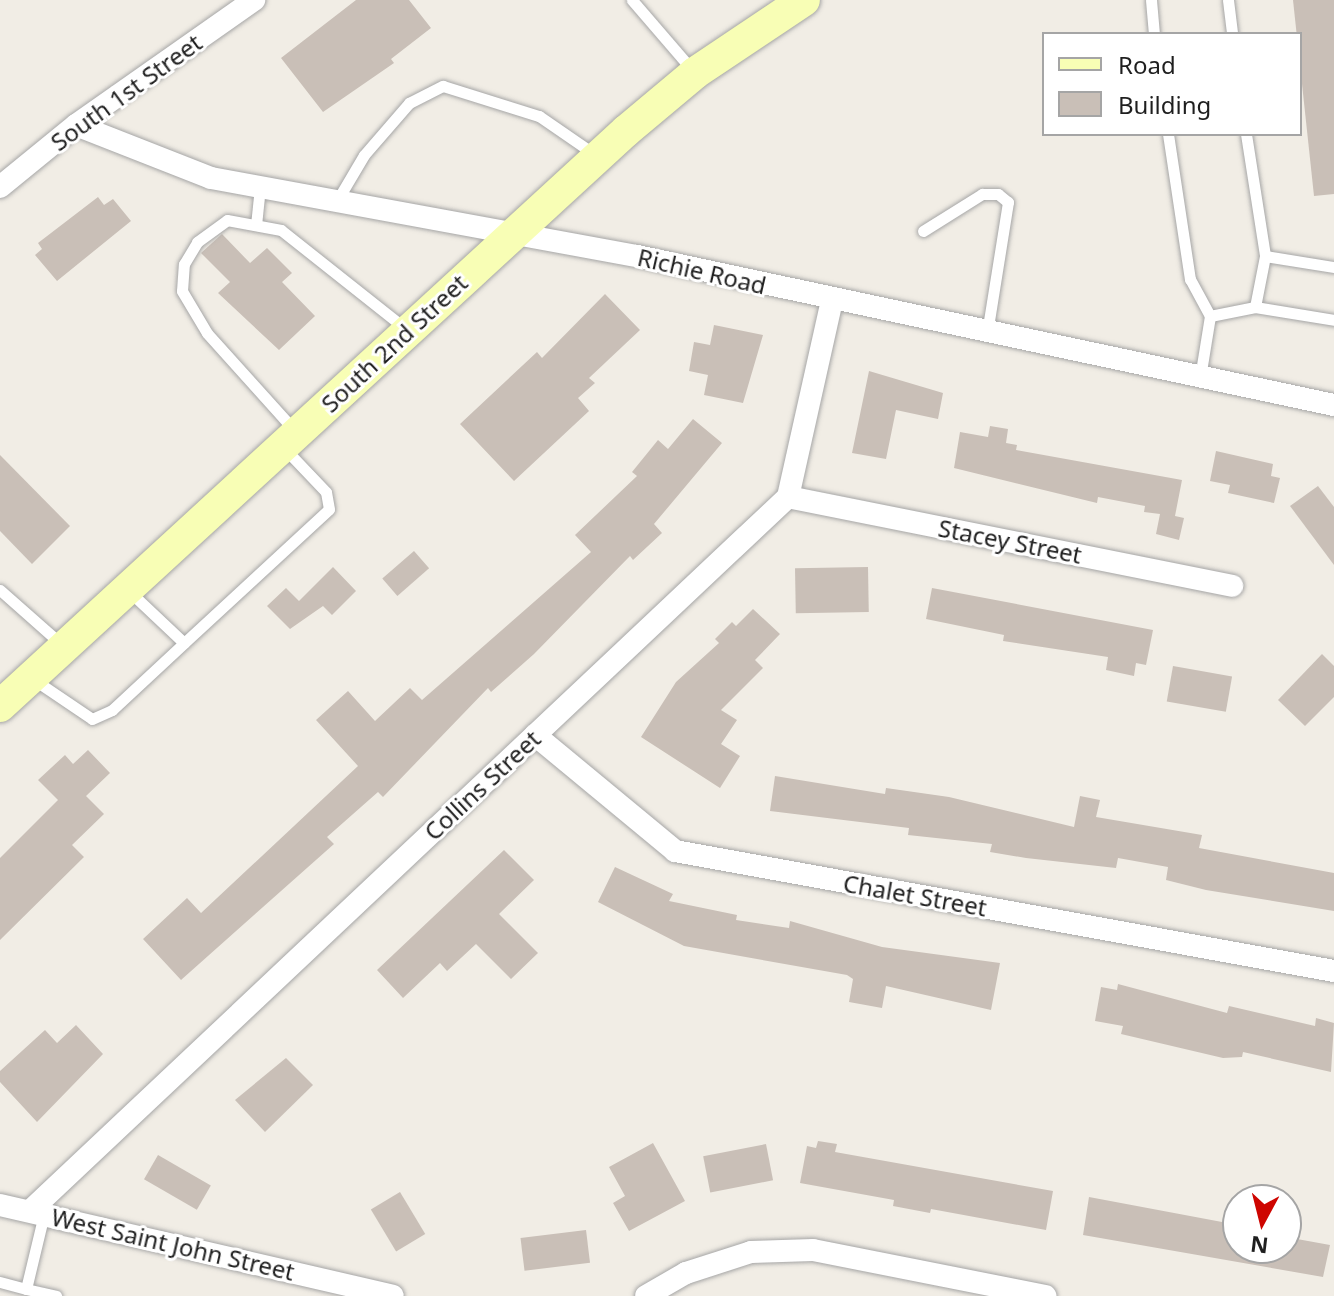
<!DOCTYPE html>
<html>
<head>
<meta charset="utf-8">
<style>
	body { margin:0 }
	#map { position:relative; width:1334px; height:1296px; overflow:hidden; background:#f1ede5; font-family:"Noto Sans",sans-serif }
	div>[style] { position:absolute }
	.building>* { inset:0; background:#c9bfb7; transform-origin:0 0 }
	.roads { filter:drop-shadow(0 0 2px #a6a6a6) drop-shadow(0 0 2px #a6a6a6) }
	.lane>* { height:11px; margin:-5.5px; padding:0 5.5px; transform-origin:5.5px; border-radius:5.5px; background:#fff }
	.street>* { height:22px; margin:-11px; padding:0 11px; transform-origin:11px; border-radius:11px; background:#fff }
	.secondary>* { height:32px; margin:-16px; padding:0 16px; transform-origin:16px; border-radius:16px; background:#f8feb5 }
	span { translate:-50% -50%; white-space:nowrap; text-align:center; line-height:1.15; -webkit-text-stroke:6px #fff; paint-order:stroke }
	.street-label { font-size:24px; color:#1f1f1f }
	.legend { position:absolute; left:1042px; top:32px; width:260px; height:104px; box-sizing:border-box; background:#fff; border:2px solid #a5a5a5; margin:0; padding:10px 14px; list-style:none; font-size:24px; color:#1f1f1f }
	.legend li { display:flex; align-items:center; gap:16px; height:40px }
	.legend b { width:40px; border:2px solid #a5a5a5 }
	.north { position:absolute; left:1222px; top:1184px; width:80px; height:80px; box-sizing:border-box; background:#fff; border:2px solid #a5a5a5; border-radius:50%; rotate:187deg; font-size:22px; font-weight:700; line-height:32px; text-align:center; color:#1f1f1f }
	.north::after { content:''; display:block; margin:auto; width:28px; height:36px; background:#ce0500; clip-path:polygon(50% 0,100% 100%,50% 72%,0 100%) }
</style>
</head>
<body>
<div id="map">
	<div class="building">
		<i style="clip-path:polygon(356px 0,409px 0,431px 28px,391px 59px,394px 63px,323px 112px,281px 58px)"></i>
		<i style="clip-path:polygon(1293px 0,1334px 0,1334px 194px,1314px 196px)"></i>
		<i style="clip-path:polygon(98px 197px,104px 205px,113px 199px,131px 221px,57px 281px,35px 255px,42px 249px,38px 243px)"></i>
		<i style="clip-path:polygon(222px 234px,250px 263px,267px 248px,292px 273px,282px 282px,315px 316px,279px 350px,218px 293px,230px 282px,201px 253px)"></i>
		<i style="clip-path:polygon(605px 294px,640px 330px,589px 378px,595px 383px,578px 398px,589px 411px,514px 481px,460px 424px,537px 352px,542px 358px)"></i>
		<i style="clip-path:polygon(714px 325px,763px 335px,743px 403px,704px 395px,708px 375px,689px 371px,694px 342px,710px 345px)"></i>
		<i style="clip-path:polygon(869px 371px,943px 393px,938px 419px,896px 410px,886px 459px,852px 453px)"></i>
		<i style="clip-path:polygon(693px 419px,722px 443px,654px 524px,662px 533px,633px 560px,630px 556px,534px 654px,491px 692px,488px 688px,383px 797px,378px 792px,327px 837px,334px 844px,181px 980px,143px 939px,187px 898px,201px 913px,358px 766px,316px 720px,348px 691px,375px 721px,410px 688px,422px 700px,591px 552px,575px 535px,637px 476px,632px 472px,658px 440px,668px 449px)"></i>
		<i style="clip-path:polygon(990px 426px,1008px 429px,1006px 443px,1017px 445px,1016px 450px,1182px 480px,1175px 516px,1184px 518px,1179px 540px,1156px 534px,1160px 514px,1144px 512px,1145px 506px,1098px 497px,1097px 503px,954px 468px,960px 432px,988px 437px)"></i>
		<i style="clip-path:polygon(1216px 451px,1273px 464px,1271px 476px,1280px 478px,1274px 503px,1228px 493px,1230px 485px,1210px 481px)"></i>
		<i style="clip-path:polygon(0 455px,70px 526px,32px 564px,0 531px)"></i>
		<i style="clip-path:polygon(1318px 486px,1334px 507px,1334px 565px,1290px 506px)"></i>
		<i style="left:414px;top:551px;width:23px;height:42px;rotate:49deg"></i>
		<i style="clip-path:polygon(333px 567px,356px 591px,332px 615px,323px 606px,290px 629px,267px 606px,286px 588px,299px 601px)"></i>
		<i style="left:868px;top:567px;width:45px;height:73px;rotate:89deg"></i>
		<i style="clip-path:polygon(932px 588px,1153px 630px,1146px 665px,1136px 663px,1134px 676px,1106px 670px,1108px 657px,1003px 641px,1004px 635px,926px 619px)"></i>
		<i style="clip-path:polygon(753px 609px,780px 634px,755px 660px,763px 668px,721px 710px,737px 720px,721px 744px,740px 756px,720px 788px,641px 737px,676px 682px,719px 643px,715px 639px,732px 622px,736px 626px)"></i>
		<i style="clip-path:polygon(1322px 654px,1334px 666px,1334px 697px,1305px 726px,1278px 700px)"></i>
		<i style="left:1173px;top:666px;width:60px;height:36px;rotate:10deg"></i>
		<i style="clip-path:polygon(88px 750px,110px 773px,86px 796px,104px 814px,72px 845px,84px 857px,0 940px,0 858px,58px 800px,38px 780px,65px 755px,73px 764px)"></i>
		<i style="clip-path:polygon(775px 776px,885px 794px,886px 788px,949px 797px,1074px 827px,1080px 796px,1100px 800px,1096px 817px,1202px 835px,1199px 848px,1334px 873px,1334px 911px,1206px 890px,1166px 880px,1168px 867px,1118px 858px,1116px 868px,1026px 858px,990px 852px,992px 844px,908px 835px,909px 828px,770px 811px)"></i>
		<i style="clip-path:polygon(504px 850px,534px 880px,499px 914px,538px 953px,511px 979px,476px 944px,447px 971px,440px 963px,403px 998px,377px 970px)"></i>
		<i style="clip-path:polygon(615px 867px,673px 894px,669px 901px,737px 915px,736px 920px,789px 928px,790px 921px,882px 947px,1000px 963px,991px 1010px,886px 986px,882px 1008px,849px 1002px,853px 979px,847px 975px,684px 946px,598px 902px)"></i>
		<i style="clip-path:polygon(1118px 984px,1227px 1013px,1229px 1006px,1315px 1026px,1316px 1018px,1334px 1023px,1331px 1072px,1243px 1052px,1242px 1057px,1223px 1058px,1121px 1034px,1123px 1026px,1095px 1021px,1101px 987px,1117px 990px)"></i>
		<i style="clip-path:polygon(76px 1025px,103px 1054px,37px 1122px,0 1082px,0 1071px,45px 1030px,57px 1043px)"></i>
		<i style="clip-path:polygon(286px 1058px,313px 1085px,265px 1132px,235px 1100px)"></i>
		<i style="clip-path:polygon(818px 1141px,837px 1144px,835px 1152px,1053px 1191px,1046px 1230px,931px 1209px,930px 1213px,893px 1206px,894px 1200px,800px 1183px,807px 1146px,816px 1148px)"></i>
		<i style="clip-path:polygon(653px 1143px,685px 1201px,629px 1231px,613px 1203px,625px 1196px,609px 1167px)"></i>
		<i style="left:766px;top:1144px;width:37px;height:64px;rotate:79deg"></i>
		<i style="left:158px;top:1155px;width:61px;height:28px;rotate:30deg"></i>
		<i style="left:400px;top:1192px;width:49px;height:34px;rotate:59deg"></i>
		<i style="clip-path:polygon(1089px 1197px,1238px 1225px,1238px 1248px,1286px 1248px,1286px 1237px,1330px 1245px,1323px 1277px,1083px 1235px)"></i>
		<i style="left:586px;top:1230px;width:33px;height:66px;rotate:83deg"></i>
	</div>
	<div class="roads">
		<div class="lane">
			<i style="left:632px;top:0;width:95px;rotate:49.3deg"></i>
			<i style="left:1151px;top:0;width:34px;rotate:85deg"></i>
			<i style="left:1228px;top:0;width:34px;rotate:83deg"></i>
			<i style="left:1168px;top:134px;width:147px;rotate:81.4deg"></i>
			<i style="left:1190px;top:279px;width:42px;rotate:61.6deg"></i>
			<i style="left:1210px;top:316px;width:63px;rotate:99.2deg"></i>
			<i style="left:1246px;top:134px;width:123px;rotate:81.1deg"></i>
			<i style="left:1265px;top:256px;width:52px;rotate:101.1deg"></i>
			<i style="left:338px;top:199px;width:51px;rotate:-59.4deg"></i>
			<i style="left:364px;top:155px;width:69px;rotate:-49.1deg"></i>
			<i style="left:409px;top:103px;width:38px;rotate:-27deg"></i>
			<i style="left:443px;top:86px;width:101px;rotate:17.4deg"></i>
			<i style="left:539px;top:116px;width:67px;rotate:34.6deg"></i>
			<i style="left:256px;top:225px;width:39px;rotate:-84deg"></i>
			<i style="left:923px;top:231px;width:70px;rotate:-32.1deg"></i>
			<i style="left:982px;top:194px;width:16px"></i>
			<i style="left:998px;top:194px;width:13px;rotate:39deg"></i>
			<i style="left:1008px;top:202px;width:133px;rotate:99.1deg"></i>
			<i style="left:1265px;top:256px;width:70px;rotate:9.1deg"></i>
			<i style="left:1210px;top:316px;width:46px;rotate:-11.3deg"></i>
			<i style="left:1255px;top:307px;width:80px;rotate:9.3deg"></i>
			<i style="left:296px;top:432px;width:133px;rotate:-132deg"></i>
			<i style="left:207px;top:333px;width:49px;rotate:-120.8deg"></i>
			<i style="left:182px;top:291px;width:27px;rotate:-86deg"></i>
			<i style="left:184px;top:264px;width:26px;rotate:-59deg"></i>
			<i style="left:197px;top:242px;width:37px;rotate:-36deg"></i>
			<i style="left:227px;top:220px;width:55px;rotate:10.5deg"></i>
			<i style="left:281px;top:230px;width:161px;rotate:38.4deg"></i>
			<i style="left:0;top:590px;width:81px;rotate:41.5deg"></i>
			<i style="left:130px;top:592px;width:74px;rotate:43.4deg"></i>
			<i style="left:184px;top:643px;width:197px;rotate:-42.7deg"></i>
			<i style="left:329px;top:509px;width:17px;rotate:-100deg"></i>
			<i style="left:326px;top:492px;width:58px;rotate:-133.6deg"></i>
			<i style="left:33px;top:679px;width:71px;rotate:34.1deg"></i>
			<i style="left:92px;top:719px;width:22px;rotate:-24deg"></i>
			<i style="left:112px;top:710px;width:98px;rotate:-42.9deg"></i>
			<i style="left:44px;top:1214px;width:77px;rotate:103.5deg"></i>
			<i style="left:26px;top:1289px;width:31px;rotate:13deg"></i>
			<i style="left:0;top:1282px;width:27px;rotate:15deg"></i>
		</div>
		<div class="street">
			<i style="left:76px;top:125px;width:145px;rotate:21.4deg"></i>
			<i style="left:211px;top:178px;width:433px;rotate:10.4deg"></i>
			<i style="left:637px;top:256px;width:713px;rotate:12.07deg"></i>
			<i style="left:0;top:187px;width:98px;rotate:-39.2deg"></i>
			<i style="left:76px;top:125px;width:218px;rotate:-35.1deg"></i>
			<i style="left:788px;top:497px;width:453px;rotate:11.3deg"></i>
			<i style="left:535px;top:735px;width:182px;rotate:39.6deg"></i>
			<i style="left:675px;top:851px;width:670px;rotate:10.32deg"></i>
			<i style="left:0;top:1205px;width:403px;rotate:13deg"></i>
			<i style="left:30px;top:1211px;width:1041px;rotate:-43.29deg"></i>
			<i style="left:788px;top:497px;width:202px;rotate:-77.4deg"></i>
			<i style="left:646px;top:1296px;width:46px;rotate:-29.9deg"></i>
			<i style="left:686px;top:1273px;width:68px;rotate:-17.9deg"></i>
			<i style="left:751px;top:1252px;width:62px;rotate:-1.8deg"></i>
			<i style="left:813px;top:1250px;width:237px;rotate:11.2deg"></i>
		</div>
		<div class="secondary">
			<i style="left:0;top:706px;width:850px;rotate:-42.57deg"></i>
			<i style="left:626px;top:131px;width:90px;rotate:-40deg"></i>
			<i style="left:695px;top:73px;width:131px;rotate:-33.8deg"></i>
		</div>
	</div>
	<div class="street-label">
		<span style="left:126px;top:92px;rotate:-36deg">South 1st Street</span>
		<span style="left:702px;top:271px;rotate:13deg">Richie Road</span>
		<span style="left:394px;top:343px;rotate:-43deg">South 2nd Street</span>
		<span style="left:1010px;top:541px;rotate:11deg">Stacey Street</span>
		<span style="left:482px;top:785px;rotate:-43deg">Collins Street</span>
		<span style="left:915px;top:895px;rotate:10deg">Chalet Street</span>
		<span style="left:173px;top:1244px;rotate:13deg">West Saint John Street</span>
	</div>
	<ul class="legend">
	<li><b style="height:10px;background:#f8feb5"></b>Road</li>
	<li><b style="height:22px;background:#c9bfb7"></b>Building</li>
	</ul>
	<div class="north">N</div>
</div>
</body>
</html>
